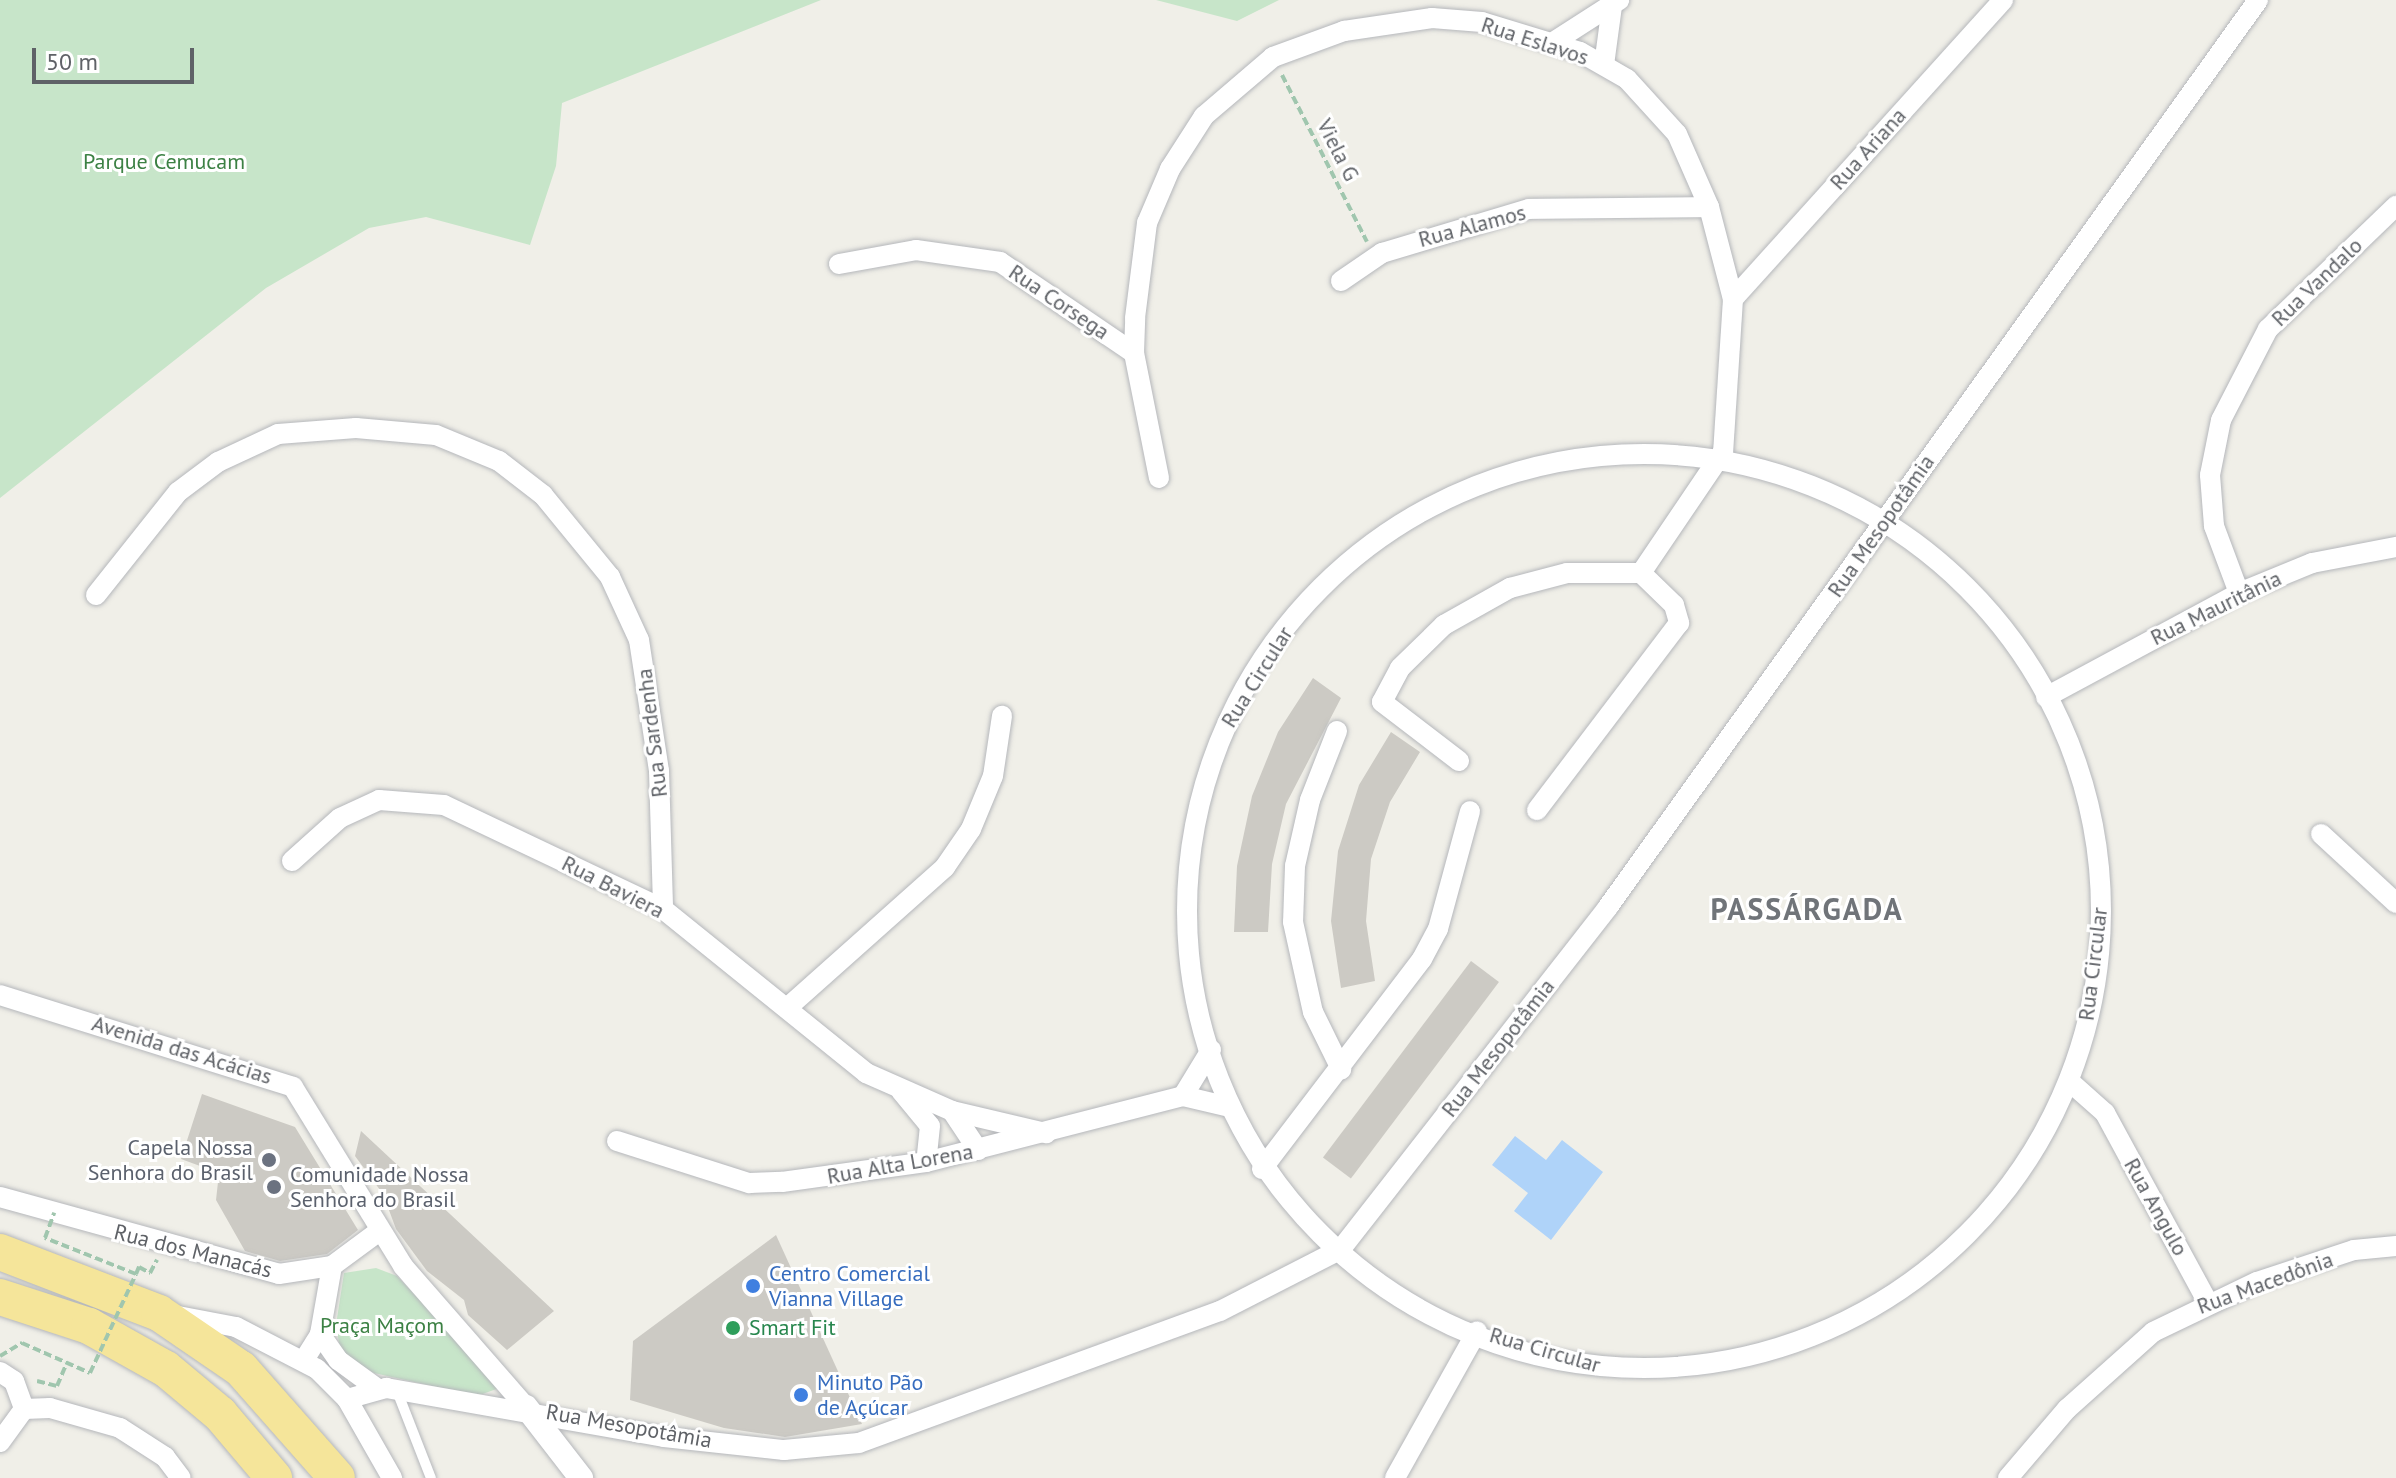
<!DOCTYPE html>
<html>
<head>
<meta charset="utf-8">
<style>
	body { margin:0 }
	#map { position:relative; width:2396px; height:1478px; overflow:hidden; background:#f0efe8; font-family:"PT Sans",sans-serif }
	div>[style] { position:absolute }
	.green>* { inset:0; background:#c7e5c9 }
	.water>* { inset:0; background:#afd3f9 }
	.building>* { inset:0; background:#cccac4; transform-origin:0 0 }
	.path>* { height:4px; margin-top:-2px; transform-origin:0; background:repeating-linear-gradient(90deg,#a0c6ae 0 8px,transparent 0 12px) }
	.roads { filter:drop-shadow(0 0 2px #b5b7bb) drop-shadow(0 0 2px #b5b7bb) }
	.service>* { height:10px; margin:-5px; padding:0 5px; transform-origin:5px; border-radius:5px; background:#fff }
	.minor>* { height:20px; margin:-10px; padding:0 10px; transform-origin:10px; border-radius:10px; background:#fff }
	.minor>.ring { margin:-10px; padding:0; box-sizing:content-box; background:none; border:20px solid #fff; border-radius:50% }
	.tertiary>* { height:24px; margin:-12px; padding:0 12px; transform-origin:12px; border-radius:12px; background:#fff }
	.motorway>* { height:36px; margin:-18px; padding:0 18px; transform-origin:18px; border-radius:18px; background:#f5e59a }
	.path-bridge>* { height:4px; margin-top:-2px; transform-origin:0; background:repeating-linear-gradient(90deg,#a0c6ae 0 8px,transparent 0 12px) }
	.dots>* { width:22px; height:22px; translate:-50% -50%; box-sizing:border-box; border:4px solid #fff; border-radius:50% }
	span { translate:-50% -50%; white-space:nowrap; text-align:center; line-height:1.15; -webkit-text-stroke:6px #fff; paint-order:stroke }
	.street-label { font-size:22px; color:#5f6267 }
	.park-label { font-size:22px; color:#3c8144 }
	.worship-label { font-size:22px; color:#5b616d }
	.right { translate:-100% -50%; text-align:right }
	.left { translate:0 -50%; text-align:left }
	.shop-label { font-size:22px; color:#366cbe }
	.leisure-label { font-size:22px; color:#27864d }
	.district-label { font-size:30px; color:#707479; font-weight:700; letter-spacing:2px }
	.scale { position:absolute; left:32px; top:48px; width:162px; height:36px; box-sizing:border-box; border:4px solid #5f6267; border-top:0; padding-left:10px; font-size:24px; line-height:28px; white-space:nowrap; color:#5f6267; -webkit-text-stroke:6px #fff; paint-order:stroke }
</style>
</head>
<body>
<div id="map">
	<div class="green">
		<i style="clip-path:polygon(0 0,821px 0,562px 103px,556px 166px,530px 245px,426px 217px,369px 228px,266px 288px,0 498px)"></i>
		<i style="clip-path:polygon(1156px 0,1279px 0,1237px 21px)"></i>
		<i style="clip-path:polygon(376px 1268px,397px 1276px,502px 1387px,477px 1396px,374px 1373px,341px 1354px,336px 1325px,344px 1273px)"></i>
	</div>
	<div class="water">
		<i style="clip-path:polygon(1515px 1136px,1546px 1160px,1562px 1140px,1603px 1172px,1551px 1240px,1514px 1211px,1528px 1193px,1492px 1165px)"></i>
	</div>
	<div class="building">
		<i style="clip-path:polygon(1313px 678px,1341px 698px,1286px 804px,1272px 864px,1268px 932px,1234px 932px,1237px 866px,1252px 796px,1278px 732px)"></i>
		<i style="clip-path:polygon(1391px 732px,1420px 752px,1390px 802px,1371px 859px,1366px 921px,1375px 981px,1341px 988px,1331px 921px,1338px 851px,1359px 785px)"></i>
		<i style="left:1471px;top:961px;width:35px;height:246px;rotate:37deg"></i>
		<i style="clip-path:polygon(202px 1094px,295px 1127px,358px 1230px,327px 1254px,280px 1261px,245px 1251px,216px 1200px,219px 1173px,181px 1159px)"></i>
		<i style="clip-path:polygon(361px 1131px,554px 1311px,507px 1350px,468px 1315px,464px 1300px,427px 1271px,396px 1229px,383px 1194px,355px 1156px)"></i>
		<i style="clip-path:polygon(776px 1235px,862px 1424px,785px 1437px,724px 1428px,630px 1400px,633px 1341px)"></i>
	</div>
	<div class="path">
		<i style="left:1282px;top:75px;width:187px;rotate:63deg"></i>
		<i style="left:136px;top:1274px;width:8px;rotate:-67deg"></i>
		<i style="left:139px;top:1267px;width:13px;rotate:29deg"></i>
		<i style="left:150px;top:1273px;width:15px;rotate:-62deg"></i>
		<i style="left:37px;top:1381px;width:21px;rotate:14deg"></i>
		<i style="left:57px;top:1386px;width:25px;rotate:-67deg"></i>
	</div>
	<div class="roads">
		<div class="service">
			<i style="left:397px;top:1391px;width:93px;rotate:68.7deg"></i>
		</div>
		<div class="minor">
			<i style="left:1552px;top:43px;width:80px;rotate:-32.7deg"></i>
			<i style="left:1604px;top:65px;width:60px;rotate:-82.3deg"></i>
			<i style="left:839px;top:264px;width:78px;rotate:-10.3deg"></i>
			<i style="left:916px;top:250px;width:85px;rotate:8.1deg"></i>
			<i style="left:1000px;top:262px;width:162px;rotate:34.2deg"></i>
			<i style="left:1341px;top:281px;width:50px;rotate:-34.3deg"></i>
			<i style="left:1382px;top:253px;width:153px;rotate:-16.7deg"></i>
			<i style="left:1529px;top:209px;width:180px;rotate:-0.6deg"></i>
			<i style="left:1733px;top:299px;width:403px;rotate:-47.9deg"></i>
			<i class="ring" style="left:1187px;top:454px;width:894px;height:894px"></i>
			<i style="left:1159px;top:478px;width:127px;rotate:-101.3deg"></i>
			<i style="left:1134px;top:353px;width:35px;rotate:-88deg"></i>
			<i style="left:1135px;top:318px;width:96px;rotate:-82.8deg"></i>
			<i style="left:1147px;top:223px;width:59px;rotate:-66.9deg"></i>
			<i style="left:1170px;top:169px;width:63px;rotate:-57.3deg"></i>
			<i style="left:1204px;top:116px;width:91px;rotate:-40.5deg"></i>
			<i style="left:1273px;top:57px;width:76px;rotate:-20.1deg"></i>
			<i style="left:1344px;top:31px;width:89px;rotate:-8.4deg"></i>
			<i style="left:1432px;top:18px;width:50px;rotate:4.6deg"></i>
			<i style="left:1482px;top:22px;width:102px;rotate:17deg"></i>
			<i style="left:1580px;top:52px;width:54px;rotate:29.9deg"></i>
			<i style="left:1627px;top:79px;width:74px;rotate:47.7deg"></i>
			<i style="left:1677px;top:134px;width:80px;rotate:66.3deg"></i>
			<i style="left:1709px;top:207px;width:95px;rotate:75.4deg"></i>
			<i style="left:1733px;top:299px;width:153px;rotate:93.7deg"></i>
			<i style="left:1641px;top:573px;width:146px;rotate:-55.9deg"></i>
			<i style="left:2239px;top:593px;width:72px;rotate:-110.5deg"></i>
			<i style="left:2214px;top:526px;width:51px;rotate:-94.5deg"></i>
			<i style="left:2210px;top:475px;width:56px;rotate:-78.7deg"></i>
			<i style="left:2221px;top:420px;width:102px;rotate:-62.7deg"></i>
			<i style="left:2268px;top:329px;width:178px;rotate:-43.9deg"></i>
			<i style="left:96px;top:595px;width:132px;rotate:-51.5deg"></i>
			<i style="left:178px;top:492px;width:50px;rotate:-36.9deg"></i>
			<i style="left:218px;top:462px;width:66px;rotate:-25deg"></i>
			<i style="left:278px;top:434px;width:78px;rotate:-4.4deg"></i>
			<i style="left:356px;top:428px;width:80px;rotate:5deg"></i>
			<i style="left:436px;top:435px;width:68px;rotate:22.4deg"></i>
			<i style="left:499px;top:461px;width:56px;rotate:37.7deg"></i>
			<i style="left:543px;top:495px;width:106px;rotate:50.7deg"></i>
			<i style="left:610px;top:577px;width:69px;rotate:65.3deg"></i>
			<i style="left:639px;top:640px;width:133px;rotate:81.3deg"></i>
			<i style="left:659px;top:771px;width:138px;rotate:88.3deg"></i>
			<i style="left:2046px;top:697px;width:219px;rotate:-28.3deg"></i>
			<i style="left:2239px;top:593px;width:79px;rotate:-22.3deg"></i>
			<i style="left:2312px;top:563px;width:86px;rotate:-10.8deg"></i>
			<i style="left:1337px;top:731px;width:74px;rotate:111.4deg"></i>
			<i style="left:1310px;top:800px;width:68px;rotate:102.8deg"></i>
			<i style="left:1295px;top:866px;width:56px;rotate:92deg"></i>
			<i style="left:1293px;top:922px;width:92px;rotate:77.5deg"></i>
			<i style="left:1313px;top:1012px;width:64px;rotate:63.8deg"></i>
			<i style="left:1459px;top:761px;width:97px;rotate:-142.5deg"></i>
			<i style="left:1382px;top:702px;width:38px;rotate:-62deg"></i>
			<i style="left:1400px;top:668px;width:62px;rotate:-44.3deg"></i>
			<i style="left:1444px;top:625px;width:76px;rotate:-29.3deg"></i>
			<i style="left:1510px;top:588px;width:59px;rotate:-14.7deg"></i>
			<i style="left:1567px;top:573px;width:74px"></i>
			<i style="left:1641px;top:573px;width:46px;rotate:44.1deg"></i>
			<i style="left:1674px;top:605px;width:19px;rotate:74deg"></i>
			<i style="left:1679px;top:623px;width:235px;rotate:127.2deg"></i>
			<i style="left:2321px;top:834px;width:102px;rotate:42.6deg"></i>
			<i style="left:292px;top:861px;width:64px;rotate:-41.9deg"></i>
			<i style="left:340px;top:818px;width:43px;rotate:-24.8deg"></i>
			<i style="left:379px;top:800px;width:65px;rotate:4.4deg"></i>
			<i style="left:444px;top:805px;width:242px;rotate:25.4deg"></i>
			<i style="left:663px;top:909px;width:261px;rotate:38.9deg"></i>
			<i style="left:866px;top:1073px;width:94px;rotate:23.8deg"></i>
			<i style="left:952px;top:1111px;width:47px;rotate:56.3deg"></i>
			<i style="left:0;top:995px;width:307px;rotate:17.4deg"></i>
			<i style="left:293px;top:1087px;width:210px;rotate:58.4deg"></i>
			<i style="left:403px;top:1266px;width:187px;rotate:48.9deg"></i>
			<i style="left:787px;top:1008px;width:212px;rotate:-41.7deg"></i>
			<i style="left:945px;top:867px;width:46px;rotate:-55.6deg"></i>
			<i style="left:971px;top:829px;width:57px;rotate:-67.5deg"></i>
			<i style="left:993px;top:776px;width:61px;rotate:-81.5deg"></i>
			<i style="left:2069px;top:1081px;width:48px;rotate:41.6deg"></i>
			<i style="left:2105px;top:1113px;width:214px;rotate:61.5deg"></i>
			<i style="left:901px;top:1091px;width:45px;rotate:50.4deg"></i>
			<i style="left:930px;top:1126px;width:36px;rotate:96deg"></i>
			<i style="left:1183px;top:1096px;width:54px;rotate:-58.7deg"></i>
			<i style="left:952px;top:1111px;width:97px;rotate:13.2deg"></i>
			<i style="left:617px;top:1141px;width:139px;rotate:17.7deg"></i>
			<i style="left:749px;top:1183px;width:33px;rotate:-2deg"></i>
			<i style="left:782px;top:1182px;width:145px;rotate:-7.9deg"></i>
			<i style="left:926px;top:1162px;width:265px;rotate:-14.4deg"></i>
			<i style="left:1183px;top:1096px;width:47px;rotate:13.4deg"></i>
			<i style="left:1262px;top:1169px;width:264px;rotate:-52.7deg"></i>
			<i style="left:1422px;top:959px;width:34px;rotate:-62deg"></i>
			<i style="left:1438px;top:929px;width:122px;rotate:-74.8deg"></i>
			<i style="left:0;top:1197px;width:289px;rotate:15.4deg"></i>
			<i style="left:279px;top:1274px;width:54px;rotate:-8.6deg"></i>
			<i style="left:332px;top:1266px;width:57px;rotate:-36.5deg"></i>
			<i style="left:178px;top:1316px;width:59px;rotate:10.7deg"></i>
			<i style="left:236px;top:1327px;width:91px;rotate:27.4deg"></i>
			<i style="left:317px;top:1369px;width:42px;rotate:45deg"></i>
			<i style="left:347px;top:1399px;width:91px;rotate:60.3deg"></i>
			<i style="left:320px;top:1334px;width:32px;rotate:55deg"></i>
			<i style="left:338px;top:1360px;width:46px;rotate:36.1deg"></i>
			<i style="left:304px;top:1360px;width:31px;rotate:-58deg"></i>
			<i style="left:320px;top:1334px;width:69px;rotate:-80deg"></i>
			<i style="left:0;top:1372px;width:17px;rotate:33deg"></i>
			<i style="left:14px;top:1381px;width:30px;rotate:70deg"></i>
			<i style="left:347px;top:1399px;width:41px;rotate:-15.8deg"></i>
			<i style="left:386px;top:1388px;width:282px;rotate:10deg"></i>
			<i style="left:664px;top:1437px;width:121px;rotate:6.2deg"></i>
			<i style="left:784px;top:1450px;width:75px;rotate:-5.3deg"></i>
			<i style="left:859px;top:1443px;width:384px;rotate:-20.1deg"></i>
			<i style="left:1220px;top:1311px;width:136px;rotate:-27.1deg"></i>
			<i style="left:1341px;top:1249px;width:434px;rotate:-52deg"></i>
			<i style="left:1608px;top:907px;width:1116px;rotate:-54.37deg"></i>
			<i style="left:24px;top:1409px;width:26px;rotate:-2deg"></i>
			<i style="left:50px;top:1408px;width:73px;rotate:15.9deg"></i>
			<i style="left:120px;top:1428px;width:54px;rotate:32.8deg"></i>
			<i style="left:165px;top:1457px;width:26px;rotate:53deg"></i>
			<i style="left:0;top:1442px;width:41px;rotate:-54deg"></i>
			<i style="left:1395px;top:1478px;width:168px;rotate:-60.8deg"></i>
			<i style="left:2008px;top:1478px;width:91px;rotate:-49.5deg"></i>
			<i style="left:2067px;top:1409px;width:115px;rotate:-41.8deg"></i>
			<i style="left:2153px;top:1332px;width:115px;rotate:-25.7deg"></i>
			<i style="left:2257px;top:1282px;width:102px;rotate:-18.3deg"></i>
			<i style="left:2354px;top:1250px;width:42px;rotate:-5.4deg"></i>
		</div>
		<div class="tertiary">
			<i style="left:526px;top:1407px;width:90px;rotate:52.2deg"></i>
		</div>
		<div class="motorway">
			<i style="left:0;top:1252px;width:170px;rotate:21deg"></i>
			<i style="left:159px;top:1313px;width:99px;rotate:34.3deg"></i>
			<i style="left:241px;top:1369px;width:145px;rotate:48.6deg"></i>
			<i style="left:0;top:1297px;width:94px;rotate:18deg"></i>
			<i style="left:89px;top:1326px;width:88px;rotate:29.2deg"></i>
			<i style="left:166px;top:1369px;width:70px;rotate:39.8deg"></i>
			<i style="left:220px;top:1414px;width:84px;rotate:49.8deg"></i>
		</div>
	</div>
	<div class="path-bridge">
		<i style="left:0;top:1356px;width:26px;rotate:-31deg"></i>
		<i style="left:22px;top:1343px;width:74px;rotate:23.8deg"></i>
		<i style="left:90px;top:1373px;width:109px;rotate:-65.1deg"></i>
		<i style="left:136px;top:1274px;width:98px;rotate:-158.4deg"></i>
		<i style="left:45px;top:1238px;width:27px;rotate:-70deg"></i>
	</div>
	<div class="dots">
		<i style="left:269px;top:1160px;background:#6b7280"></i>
		<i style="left:274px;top:1187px;background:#6b7280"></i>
		<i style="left:753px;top:1286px;background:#3f7fe0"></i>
		<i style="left:733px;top:1328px;background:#2e9e5b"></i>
		<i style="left:801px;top:1395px;background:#3f7fe0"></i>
	</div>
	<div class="street-label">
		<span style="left:1535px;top:41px;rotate:18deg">Rua Eslavos</span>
		<span style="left:1868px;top:149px;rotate:-48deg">Rua Ariana</span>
		<span style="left:1338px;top:150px;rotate:63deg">Viela G</span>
		<span style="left:1472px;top:226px;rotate:-15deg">Rua Alamos</span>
		<span style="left:2317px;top:282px;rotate:-44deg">Rua Vandalo</span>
		<span style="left:1059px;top:302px;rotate:34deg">Rua Corsega</span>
		<span style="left:1881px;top:526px;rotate:-55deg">Rua Mesopotâmia</span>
		<span style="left:2216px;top:608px;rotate:-26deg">Rua Mauritânia</span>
		<span style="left:1257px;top:677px;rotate:-58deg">Rua Circular</span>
		<span style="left:652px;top:733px;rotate:-97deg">Rua Sardenha</span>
		<span style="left:613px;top:887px;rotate:27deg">Rua Baviera</span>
		<span style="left:2093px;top:964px;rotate:-83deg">Rua Circular</span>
		<span style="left:1498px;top:1048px;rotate:-52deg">Rua Mesopotâmia</span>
		<span style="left:182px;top:1050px;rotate:17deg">Avenida das Acácias</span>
		<span style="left:900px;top:1164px;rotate:-10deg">Rua Alta Lorena</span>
		<span style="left:2156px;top:1207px;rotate:61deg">Rua Angulo</span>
		<span style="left:193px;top:1251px;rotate:14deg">Rua dos Manacás</span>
		<span style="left:2265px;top:1283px;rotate:-20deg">Rua Macedônia</span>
		<span style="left:1545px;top:1350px;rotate:16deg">Rua Circular</span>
		<span style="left:629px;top:1426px;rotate:10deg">Rua Mesopotâmia</span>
	</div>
	<div class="park-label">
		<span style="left:164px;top:162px">Parque Cemucam</span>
		<span style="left:382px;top:1326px">Praça Maçom</span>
	</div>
	<div class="worship-label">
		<span class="right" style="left:253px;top:1160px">Capela Nossa<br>Senhora do Brasil</span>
		<span class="left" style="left:290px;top:1187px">Comunidade Nossa<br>Senhora do Brasil</span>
	</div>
	<div class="shop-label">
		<span class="left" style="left:769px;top:1286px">Centro Comercial<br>Vianna Village</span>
		<span class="left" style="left:817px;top:1395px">Minuto Pão<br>de Açúcar</span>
	</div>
	<div class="leisure-label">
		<span class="left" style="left:749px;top:1328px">Smart Fit</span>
	</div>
	<div class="district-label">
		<span style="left:1807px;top:909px">PASSÁRGADA</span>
	</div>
	<div class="scale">50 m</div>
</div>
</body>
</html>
